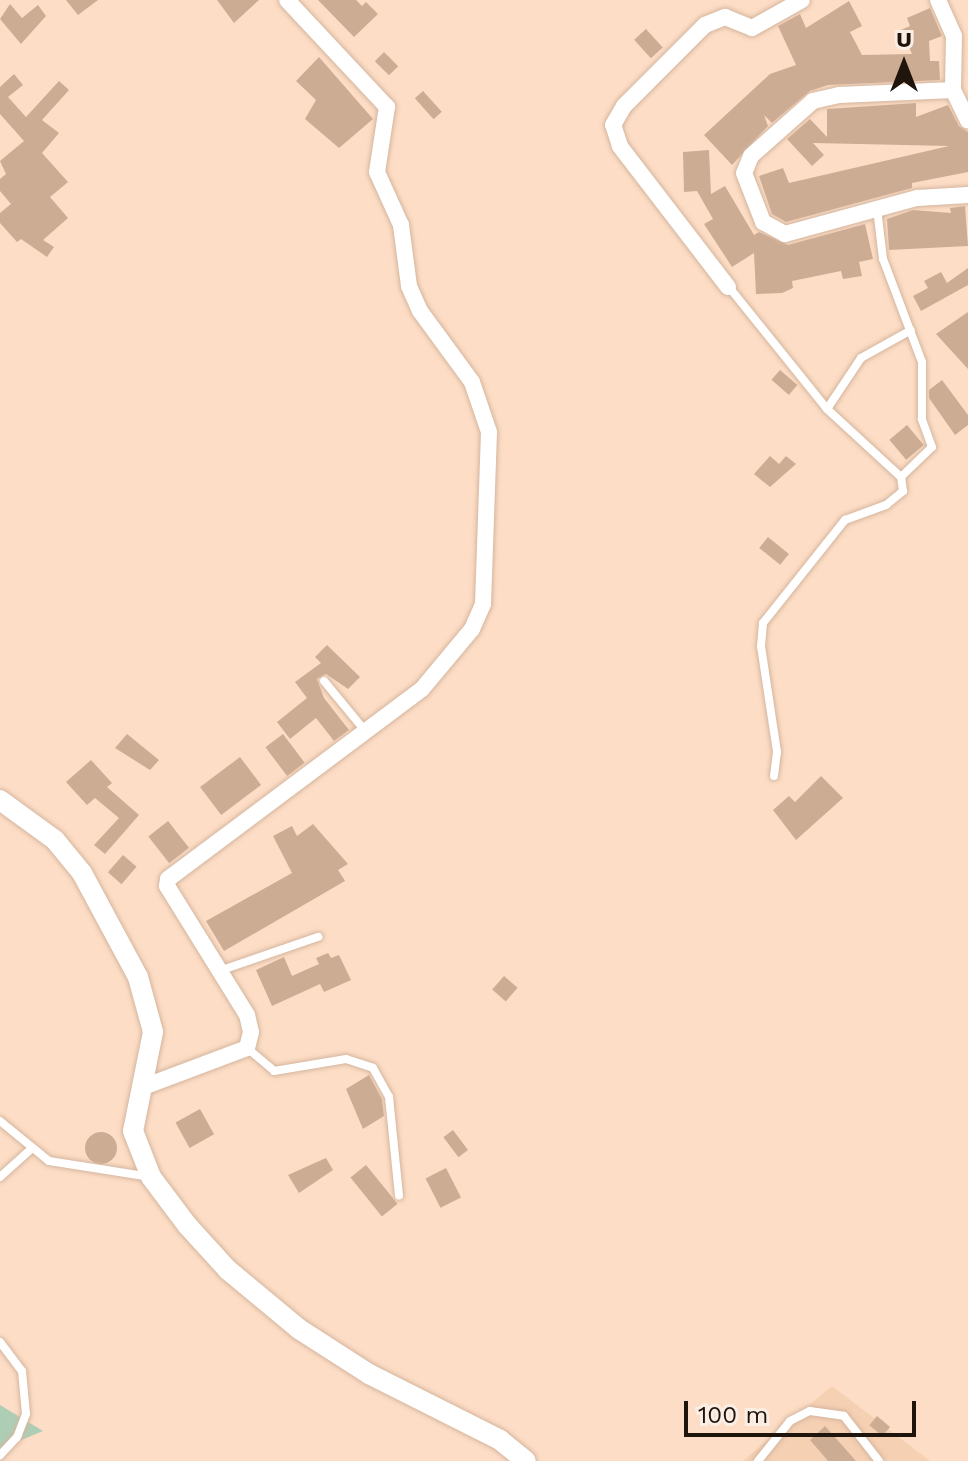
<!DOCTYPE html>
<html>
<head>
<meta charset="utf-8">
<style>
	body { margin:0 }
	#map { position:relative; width:968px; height:1461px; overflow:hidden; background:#fdddc5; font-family:"Work Sans",sans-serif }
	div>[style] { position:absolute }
	.built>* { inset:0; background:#f6d0b3 }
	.green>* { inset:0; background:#adceb5 }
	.building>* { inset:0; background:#cdac94; transform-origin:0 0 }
	.round { border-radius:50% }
	.roads { filter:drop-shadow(0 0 2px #d4b59e) drop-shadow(0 0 2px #d4b59e) }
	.service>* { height:8px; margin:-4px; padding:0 4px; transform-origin:4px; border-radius:4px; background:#fff }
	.minor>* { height:16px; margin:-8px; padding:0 8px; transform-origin:8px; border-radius:8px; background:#fff }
	.tertiary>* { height:20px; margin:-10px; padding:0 10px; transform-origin:10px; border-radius:10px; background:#fff }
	span { translate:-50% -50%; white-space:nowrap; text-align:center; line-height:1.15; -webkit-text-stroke:7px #fbeee5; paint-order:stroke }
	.north { position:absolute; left:864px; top:24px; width:80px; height:80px; -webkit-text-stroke:6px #fbeee5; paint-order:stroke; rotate:0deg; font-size:22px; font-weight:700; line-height:32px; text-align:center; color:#20150c }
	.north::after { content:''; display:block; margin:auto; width:28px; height:36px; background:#20150c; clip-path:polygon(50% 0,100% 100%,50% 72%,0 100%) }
	.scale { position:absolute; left:684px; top:1401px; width:232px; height:36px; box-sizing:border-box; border:4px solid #20150c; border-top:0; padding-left:10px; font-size:24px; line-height:28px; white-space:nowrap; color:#20150c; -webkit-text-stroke:6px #fbeee5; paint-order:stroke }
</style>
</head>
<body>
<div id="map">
	<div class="built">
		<i style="clip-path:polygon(832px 1386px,930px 1461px,743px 1461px)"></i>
	</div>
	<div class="green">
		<i style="clip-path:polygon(0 1405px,43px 1431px,0 1449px)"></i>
	</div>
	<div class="building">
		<i style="clip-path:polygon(66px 0,98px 0,78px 15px)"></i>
		<i style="clip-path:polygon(217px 0,259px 0,234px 23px)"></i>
		<i style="clip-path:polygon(318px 0,356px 0,362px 6px,366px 2px,378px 14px,354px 37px)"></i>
		<i style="clip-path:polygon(849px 1px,862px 26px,850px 32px,862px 55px,912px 54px,901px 30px,910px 26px,907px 18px,930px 8px,942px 36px,929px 41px,930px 61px,939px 61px,940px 80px,828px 85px,810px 91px,772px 123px,764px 115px,768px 126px,732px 165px,704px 135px,770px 74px,796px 65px,778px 26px,800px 14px,806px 28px)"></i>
		<i style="clip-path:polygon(10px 4px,22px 18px,38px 5px,46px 16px,21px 44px,0 19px)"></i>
		<i style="left:646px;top:29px;width:25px;height:16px;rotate:48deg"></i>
		<i style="left:384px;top:52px;width:20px;height:13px;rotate:45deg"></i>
		<i style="clip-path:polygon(319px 57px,373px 119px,339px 148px,305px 119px,316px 100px,296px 81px)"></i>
		<i style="clip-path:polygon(14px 74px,23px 85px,8px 97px,26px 117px,59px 81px,69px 90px,42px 120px,59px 133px,42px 153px,68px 182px,50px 197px,68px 218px,43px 240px,54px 247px,47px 257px,21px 239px,17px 242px,0 223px,0 213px,11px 204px,0 191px,0 179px,6px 174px,0 161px,24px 141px,0 114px,0 87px)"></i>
		<i style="left:423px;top:91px;width:28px;height:11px;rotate:48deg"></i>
		<i style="clip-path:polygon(916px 103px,916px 117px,948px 105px,959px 126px,968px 132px,968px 172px,912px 183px,912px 188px,786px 222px,772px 214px,759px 176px,783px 168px,789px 183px,949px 146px,813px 143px,824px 155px,812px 166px,787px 139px,810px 119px,827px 137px,827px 109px)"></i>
		<i style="clip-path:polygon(709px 150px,711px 194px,725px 186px,754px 235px,759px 232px,788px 245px,865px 224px,873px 259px,859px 262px,862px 276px,843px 279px,841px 271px,792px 281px,793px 288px,782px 293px,756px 294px,754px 253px,732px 267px,704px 224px,713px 219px,697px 191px,684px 192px,683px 152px)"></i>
		<i style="clip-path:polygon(965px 206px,968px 246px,889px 250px,887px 219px,913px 210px,951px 213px,950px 208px)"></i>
		<i style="clip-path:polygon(968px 268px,968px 285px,921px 311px,913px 296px,928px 288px,924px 281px,941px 272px,947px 283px)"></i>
		<i style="clip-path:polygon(968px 312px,968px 369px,936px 334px)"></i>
		<i style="left:780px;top:370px;width:23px;height:13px;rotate:41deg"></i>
		<i style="clip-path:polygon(942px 380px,968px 415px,968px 425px,955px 435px,929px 398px,929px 390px)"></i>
		<i style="left:907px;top:425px;width:26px;height:23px;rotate:50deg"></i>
		<i style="clip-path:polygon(770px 456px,779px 464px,786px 456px,796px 464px,770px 487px,754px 474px)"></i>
		<i style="left:768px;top:537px;width:27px;height:14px;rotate:39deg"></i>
		<i style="clip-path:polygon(327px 645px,360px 677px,348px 689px,326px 674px,317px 679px,324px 698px,349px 730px,334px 741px,316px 718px,290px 739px,277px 722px,307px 698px,295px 682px,321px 663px,315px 657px)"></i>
		<i style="clip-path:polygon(127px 734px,159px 760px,150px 770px,115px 748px)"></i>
		<i style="left:283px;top:734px;width:36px;height:22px;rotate:53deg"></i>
		<i style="left:240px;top:757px;width:35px;height:50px;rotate:53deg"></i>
		<i style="clip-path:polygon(91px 760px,112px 783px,107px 787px,139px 815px,105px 854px,94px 845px,119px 818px,95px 798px,87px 805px,66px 782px)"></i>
		<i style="clip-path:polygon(821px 776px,843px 798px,796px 840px,773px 810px,789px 796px,795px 802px)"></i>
		<i style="left:168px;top:821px;width:34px;height:25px;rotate:52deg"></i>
		<i style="clip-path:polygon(313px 824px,348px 864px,338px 870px,345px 881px,224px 951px,206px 921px,292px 873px,273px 836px,292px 826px,297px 836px)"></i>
		<i style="left:123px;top:855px;width:18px;height:23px;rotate:41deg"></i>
		<i style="clip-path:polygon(328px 953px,331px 958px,339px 955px,351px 980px,324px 992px,320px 984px,272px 1006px,256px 970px,284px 957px,292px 976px,319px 964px,316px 958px)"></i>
		<i style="left:504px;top:976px;width:18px;height:18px;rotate:41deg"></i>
		<i style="clip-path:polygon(369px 1075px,382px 1099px,384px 1116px,363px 1129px,346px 1089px)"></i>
		<i style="left:200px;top:1109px;width:29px;height:28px;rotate:61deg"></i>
		<i style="left:453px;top:1130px;width:25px;height:12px;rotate:53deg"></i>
		<i class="round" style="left:85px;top:1132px;width:32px;height:32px"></i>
		<i style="clip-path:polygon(326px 1158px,333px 1170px,299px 1193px,288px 1175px)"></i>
		<i style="left:366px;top:1165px;width:50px;height:20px;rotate:51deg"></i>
		<i style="left:446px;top:1168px;width:33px;height:23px;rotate:63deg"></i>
		<i style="left:877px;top:1416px;width:17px;height:12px;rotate:40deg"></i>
		<i style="clip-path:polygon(825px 1426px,856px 1461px,828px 1461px,810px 1440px)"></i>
	</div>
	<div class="roads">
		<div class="service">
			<i style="left:729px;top:287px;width:156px;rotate:51.2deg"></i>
			<i style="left:827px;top:409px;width:100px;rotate:42.6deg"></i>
			<i style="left:827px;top:409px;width:61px;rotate:-56.3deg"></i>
			<i style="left:861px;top:358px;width:57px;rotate:-29.2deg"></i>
			<i style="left:324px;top:681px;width:66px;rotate:50.5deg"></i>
			<i style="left:774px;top:776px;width:24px;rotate:-83deg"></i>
			<i style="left:777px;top:752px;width:107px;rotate:-98.6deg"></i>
			<i style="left:761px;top:646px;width:23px;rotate:-85deg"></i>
			<i style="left:763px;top:623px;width:132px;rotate:-51.5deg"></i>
			<i style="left:845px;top:520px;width:44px;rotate:-20.1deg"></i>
			<i style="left:886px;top:505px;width:22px;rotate:-39deg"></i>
			<i style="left:903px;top:491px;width:14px;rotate:-98deg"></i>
			<i style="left:901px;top:477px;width:43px;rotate:-44.1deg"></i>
			<i style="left:932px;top:447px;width:30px;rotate:-110deg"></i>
			<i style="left:922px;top:419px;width:57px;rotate:-90deg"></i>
			<i style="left:922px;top:362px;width:110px;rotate:-110.7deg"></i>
			<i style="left:883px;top:259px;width:50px;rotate:-96.8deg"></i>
			<i style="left:222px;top:970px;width:102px;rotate:-19deg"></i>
			<i style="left:247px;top:1048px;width:35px;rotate:40deg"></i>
			<i style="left:274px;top:1071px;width:73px;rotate:-9.5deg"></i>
			<i style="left:346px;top:1059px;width:28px;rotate:18deg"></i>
			<i style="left:373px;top:1068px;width:33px;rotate:61deg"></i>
			<i style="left:389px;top:1097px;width:99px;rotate:84.2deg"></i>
			<i style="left:0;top:1121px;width:63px;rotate:39.2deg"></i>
			<i style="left:49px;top:1161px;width:103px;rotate:8.9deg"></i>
			<i style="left:0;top:1177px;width:40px;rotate:-42deg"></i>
			<i style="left:0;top:1342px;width:36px;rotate:53deg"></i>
			<i style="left:22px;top:1371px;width:43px;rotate:84.7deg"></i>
			<i style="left:26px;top:1414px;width:25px;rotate:111deg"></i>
			<i style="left:17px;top:1437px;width:25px;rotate:133deg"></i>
			<i style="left:758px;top:1461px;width:51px;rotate:-51.3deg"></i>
			<i style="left:790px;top:1421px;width:22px;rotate:-27deg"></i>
			<i style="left:810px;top:1411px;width:34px;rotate:8deg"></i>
			<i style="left:844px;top:1416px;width:57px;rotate:52.1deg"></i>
		</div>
		<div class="minor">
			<i style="left:938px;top:0;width:39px;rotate:66deg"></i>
			<i style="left:954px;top:36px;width:54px;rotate:91.1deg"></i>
			<i style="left:953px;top:90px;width:34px;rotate:64deg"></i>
			<i style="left:953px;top:90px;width:114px;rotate:177.5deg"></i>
			<i style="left:839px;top:95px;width:27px;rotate:167deg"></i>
			<i style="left:813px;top:101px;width:83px;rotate:138.4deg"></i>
			<i style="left:751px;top:156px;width:18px;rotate:112deg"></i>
			<i style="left:744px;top:173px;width:53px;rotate:68.8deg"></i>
			<i style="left:763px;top:222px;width:25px;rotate:29deg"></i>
			<i style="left:785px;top:234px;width:137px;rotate:-15.3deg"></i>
			<i style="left:917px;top:198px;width:51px;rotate:-3.4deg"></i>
			<i style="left:728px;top:287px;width:178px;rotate:-127.5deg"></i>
			<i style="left:620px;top:146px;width:22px;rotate:-108deg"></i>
			<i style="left:613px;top:125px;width:22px;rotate:-60deg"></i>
			<i style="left:624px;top:106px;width:115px;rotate:-45deg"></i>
			<i style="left:705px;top:25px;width:22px;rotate:-22deg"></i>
			<i style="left:725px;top:17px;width:29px;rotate:22deg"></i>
			<i style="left:752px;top:28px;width:57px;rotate:-29.2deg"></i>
			<i style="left:146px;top:1086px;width:108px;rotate:-20.6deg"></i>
			<i style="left:247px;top:1048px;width:16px;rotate:-76deg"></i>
			<i style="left:251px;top:1032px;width:17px;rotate:-103deg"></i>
			<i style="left:247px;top:1015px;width:152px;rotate:-121.8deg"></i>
			<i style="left:167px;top:886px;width:7px;rotate:-82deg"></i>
			<i style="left:168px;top:879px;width:317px;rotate:-36.8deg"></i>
			<i style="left:422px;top:689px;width:78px;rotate:-50.2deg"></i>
			<i style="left:472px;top:629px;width:27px;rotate:-66deg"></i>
			<i style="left:483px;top:604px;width:172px;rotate:-88deg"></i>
			<i style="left:489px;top:432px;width:53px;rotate:-108.8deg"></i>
			<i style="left:472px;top:382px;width:88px;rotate:-126.2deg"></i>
			<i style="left:420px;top:311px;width:27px;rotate:-114deg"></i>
			<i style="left:409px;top:286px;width:62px;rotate:-97.5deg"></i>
			<i style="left:401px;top:225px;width:58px;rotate:-114.4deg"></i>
			<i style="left:377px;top:172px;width:66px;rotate:-81.3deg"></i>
			<i style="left:387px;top:107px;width:146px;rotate:-133.1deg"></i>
		</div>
		<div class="tertiary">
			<i style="left:0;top:800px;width:68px;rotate:36deg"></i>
			<i style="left:55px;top:840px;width:43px;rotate:50.7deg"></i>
			<i style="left:82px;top:873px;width:118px;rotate:61.7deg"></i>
			<i style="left:138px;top:977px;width:57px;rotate:74.7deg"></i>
			<i style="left:153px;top:1032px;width:101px;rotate:101.4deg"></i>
			<i style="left:133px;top:1131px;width:49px;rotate:68.6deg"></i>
			<i style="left:151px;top:1177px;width:60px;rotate:53.1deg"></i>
			<i style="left:187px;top:1225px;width:61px;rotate:47.7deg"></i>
			<i style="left:228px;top:1270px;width:92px;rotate:39.7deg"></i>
			<i style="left:299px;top:1329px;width:83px;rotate:32.7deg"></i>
			<i style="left:369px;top:1374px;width:147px;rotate:26.7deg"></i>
			<i style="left:500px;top:1440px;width:33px;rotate:39deg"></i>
		</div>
	</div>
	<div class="north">U</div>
	<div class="scale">100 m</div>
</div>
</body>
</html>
